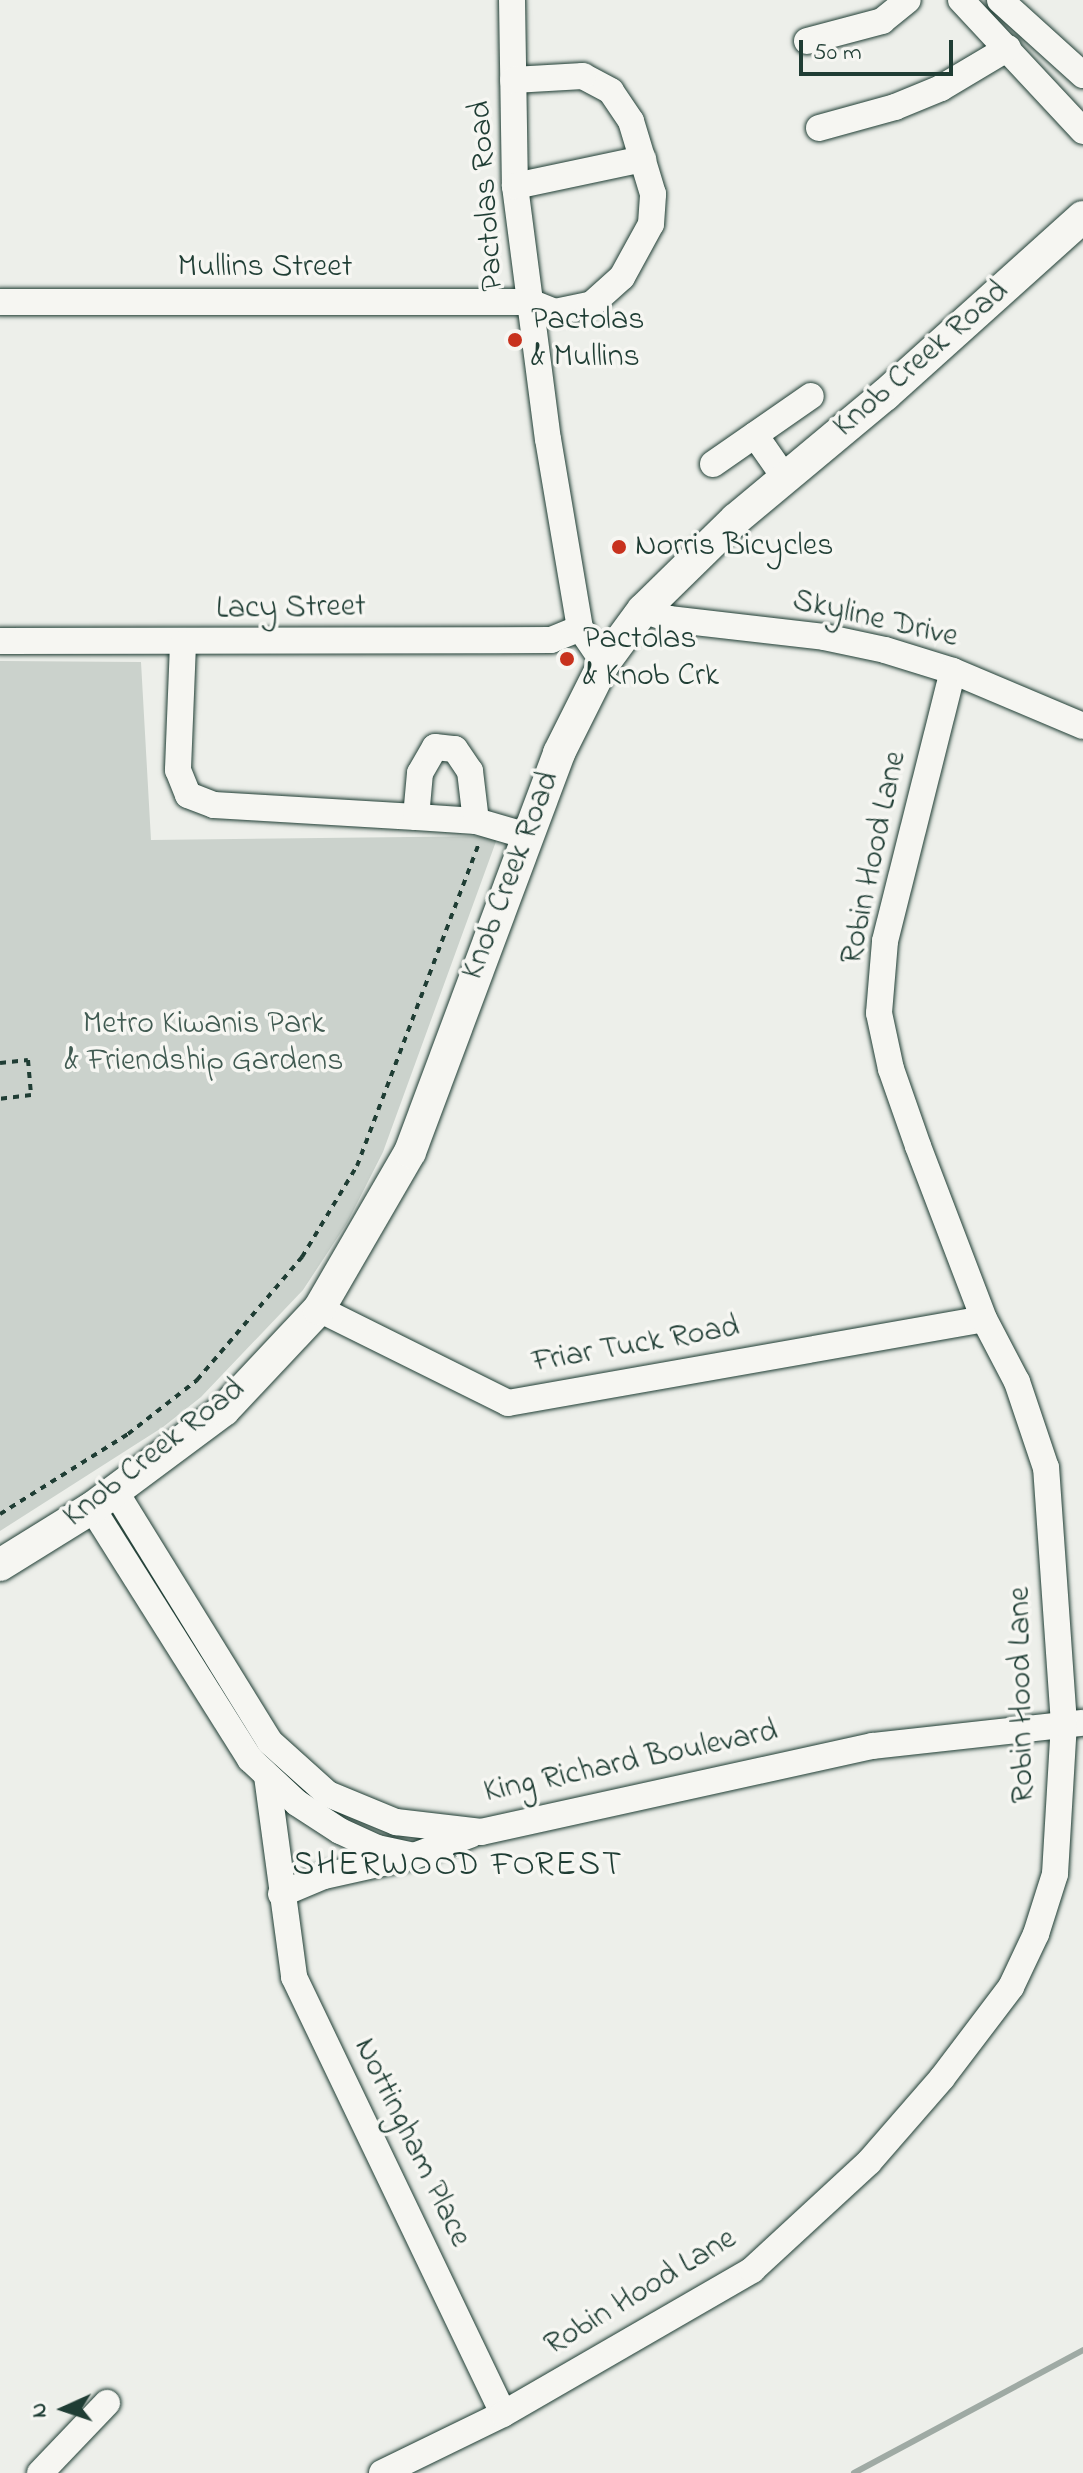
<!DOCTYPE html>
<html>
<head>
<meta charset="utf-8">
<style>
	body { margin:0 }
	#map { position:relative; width:1083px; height:2473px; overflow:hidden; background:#edefea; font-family:"Indie Flower",sans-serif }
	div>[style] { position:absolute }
	.green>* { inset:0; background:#cbd2cc }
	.stream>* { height:6px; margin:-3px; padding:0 3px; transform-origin:3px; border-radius:3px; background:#9faaa4 }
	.path>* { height:4px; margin-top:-2px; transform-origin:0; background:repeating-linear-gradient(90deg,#1f3d34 0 6px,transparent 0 12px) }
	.roads { filter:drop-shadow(0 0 2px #1f3d34) drop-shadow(0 0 2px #1f3d34) }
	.minor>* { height:26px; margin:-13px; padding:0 13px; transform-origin:13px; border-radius:13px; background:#f6f6f2 }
	.major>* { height:32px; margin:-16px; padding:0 16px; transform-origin:16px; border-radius:16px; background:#f6f6f2 }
	.dots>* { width:22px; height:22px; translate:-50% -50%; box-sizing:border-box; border:4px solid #f6f6f2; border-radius:50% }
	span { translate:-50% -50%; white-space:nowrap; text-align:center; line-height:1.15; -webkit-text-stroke:7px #f6f6f2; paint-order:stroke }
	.street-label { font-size:32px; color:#1f3d34 }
	.poi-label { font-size:32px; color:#1f3d34 }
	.left { translate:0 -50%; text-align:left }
	.park-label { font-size:32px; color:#415b52 }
	.neighbourhood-label { font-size:34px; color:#1f3d34; letter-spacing:2px }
	.north { position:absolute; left:24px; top:2369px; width:80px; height:80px; -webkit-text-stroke:6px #f6f6f2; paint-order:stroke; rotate:267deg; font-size:22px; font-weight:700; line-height:32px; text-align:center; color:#1f3d34 }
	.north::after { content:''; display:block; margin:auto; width:28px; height:36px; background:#1f3d34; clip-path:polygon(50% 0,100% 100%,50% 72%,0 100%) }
	.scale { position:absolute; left:799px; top:40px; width:154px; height:36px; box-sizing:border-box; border:4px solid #1f3d34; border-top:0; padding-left:10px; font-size:24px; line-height:28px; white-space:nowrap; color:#1f3d34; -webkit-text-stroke:6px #f6f6f2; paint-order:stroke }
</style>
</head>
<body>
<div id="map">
	<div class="green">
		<i style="clip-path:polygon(0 661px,141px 662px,151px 840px,498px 836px,383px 1152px,347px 1223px,303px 1290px,201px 1397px,163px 1427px,0 1531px)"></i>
	</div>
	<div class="stream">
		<i style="left:854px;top:2473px;width:260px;rotate:-28.2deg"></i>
	</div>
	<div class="path">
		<i style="left:0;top:1063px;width:28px;rotate:-6deg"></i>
		<i style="left:28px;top:1060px;width:35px;rotate:85deg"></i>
		<i style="left:31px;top:1095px;width:31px;rotate:173deg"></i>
		<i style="left:0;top:1514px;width:151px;rotate:-32deg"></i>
		<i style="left:128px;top:1434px;width:88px;rotate:-38deg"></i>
		<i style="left:197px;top:1380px;width:162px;rotate:-49.5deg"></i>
		<i style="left:302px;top:1257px;width:106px;rotate:-58.9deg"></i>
		<i style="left:357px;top:1166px;width:343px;rotate:-69.3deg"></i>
	</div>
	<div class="roads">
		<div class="minor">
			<i style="left:512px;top:0;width:186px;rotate:89.1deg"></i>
			<i style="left:515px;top:186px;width:255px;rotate:82.6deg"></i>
			<i style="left:548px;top:439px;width:192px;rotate:80.4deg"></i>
			<i style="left:580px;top:628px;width:42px;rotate:55.6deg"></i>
			<i style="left:961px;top:0;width:179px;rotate:47deg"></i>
			<i style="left:1000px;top:0;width:112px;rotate:42.1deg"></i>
			<i style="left:807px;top:41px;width:78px;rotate:-14.9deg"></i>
			<i style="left:882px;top:21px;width:33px;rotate:-39deg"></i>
			<i style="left:819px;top:128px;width:79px;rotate:-15.4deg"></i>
			<i style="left:895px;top:107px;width:50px;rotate:-22.4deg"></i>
			<i style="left:941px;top:88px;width:78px;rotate:-30.8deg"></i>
			<i style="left:515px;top:186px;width:131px;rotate:-11.9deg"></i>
			<i style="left:0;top:302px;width:530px"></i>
			<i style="left:530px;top:302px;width:27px;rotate:22deg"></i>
			<i style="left:555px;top:312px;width:38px;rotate:-12deg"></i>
			<i style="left:592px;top:304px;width:40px;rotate:-42deg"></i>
			<i style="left:622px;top:277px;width:60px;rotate:-61.3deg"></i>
			<i style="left:651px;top:224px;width:30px;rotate:-86deg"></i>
			<i style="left:653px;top:194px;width:76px;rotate:-106.8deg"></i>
			<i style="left:631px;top:121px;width:36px;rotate:-124deg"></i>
			<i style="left:611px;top:91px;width:32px;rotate:-152deg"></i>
			<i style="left:583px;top:76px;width:70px;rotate:176.7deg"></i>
			<i style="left:755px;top:435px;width:52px;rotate:55.1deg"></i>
			<i style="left:713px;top:464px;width:119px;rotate:-34.8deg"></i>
			<i style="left:643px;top:610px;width:28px;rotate:19deg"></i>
			<i style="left:669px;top:619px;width:156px;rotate:6.6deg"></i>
			<i style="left:824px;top:637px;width:62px;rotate:12deg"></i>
			<i style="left:885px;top:650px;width:71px;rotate:17.2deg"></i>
			<i style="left:953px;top:671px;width:141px;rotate:22.9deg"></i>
			<i style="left:0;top:641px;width:551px;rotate:-0.1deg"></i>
			<i style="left:551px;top:640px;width:31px;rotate:-22deg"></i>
			<i style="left:183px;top:644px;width:126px;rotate:92.3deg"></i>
			<i style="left:178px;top:770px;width:27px;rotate:68deg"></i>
			<i style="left:188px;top:795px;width:28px;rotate:21deg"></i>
			<i style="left:214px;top:805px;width:202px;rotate:3.4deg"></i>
			<i style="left:416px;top:817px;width:44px;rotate:-84.8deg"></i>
			<i style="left:420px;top:773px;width:30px;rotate:-60deg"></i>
			<i style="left:435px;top:747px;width:20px;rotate:6deg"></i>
			<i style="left:455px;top:749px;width:27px;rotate:56deg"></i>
			<i style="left:470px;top:771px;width:50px;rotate:83.2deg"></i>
			<i style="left:416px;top:817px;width:60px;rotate:3.8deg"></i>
			<i style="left:476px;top:821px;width:50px;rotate:16.3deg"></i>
			<i style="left:319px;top:1309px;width:211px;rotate:26.4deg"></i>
			<i style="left:508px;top:1403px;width:483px;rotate:-10deg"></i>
			<i style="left:115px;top:1491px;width:295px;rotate:58.3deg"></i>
			<i style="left:270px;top:1742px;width:78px;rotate:41.9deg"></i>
			<i style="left:328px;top:1794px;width:74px;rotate:22.4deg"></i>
			<i style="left:396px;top:1822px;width:86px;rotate:6.7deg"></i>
			<i style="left:481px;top:1832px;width:401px;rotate:-12.4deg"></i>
			<i style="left:873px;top:1746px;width:211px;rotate:-6.3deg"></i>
			<i style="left:92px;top:1508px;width:297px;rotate:57.8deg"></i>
			<i style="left:250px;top:1759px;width:64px;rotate:43.1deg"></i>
			<i style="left:297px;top:1803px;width:51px;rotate:33.1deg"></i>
			<i style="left:340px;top:1831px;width:41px;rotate:24.7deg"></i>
			<i style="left:377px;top:1848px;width:38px;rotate:12deg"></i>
			<i style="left:267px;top:1776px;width:203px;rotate:82.3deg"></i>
			<i style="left:294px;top:1977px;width:484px;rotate:64.4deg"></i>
			<i style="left:281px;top:1894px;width:47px;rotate:-22.7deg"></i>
			<i style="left:324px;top:1876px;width:92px;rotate:-12.5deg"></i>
			<i style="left:414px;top:1856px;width:60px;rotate:-20.6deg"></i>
			<i style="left:40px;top:2473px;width:97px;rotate:-46.3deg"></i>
			<i style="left:382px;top:2473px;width:135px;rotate:-26deg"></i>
			<i style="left:503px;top:2414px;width:288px;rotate:-30deg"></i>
			<i style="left:752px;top:2270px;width:159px;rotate:-42.7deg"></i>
			<i style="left:869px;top:2162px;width:111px;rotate:-49deg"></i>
			<i style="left:942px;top:2078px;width:114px;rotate:-52.8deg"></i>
			<i style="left:1011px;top:1987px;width:59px;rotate:-64.7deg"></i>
			<i style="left:1036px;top:1934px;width:63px;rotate:-72.4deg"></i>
			<i style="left:1055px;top:1874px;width:150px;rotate:-86.6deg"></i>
			<i style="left:1064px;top:1724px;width:257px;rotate:-94deg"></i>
			<i style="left:1046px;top:1468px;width:91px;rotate:-108.6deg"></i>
			<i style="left:1017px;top:1382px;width:71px;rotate:-117.6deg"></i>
			<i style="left:984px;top:1319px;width:185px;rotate:-110.9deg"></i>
			<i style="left:918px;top:1146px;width:82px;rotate:-109.3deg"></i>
			<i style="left:891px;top:1069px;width:57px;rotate:-102.1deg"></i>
			<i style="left:879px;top:1013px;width:72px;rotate:-85.2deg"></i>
			<i style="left:885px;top:941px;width:278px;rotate:-75.9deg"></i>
		</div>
		<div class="major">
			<i style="left:0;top:1565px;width:108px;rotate:-31.8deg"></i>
			<i style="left:92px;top:1508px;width:164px;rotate:-36.6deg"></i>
			<i style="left:224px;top:1410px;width:139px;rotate:-46.8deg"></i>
			<i style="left:319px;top:1309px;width:181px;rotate:-59.9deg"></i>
			<i style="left:410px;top:1152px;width:426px;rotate:-69.5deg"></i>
			<i style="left:559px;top:753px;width:101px;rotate:-63.4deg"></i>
			<i style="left:604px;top:663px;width:66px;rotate:-53.7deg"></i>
			<i style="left:643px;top:610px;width:130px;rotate:-44.4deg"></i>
			<i style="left:736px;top:519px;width:194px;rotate:-39.8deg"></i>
			<i style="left:885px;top:395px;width:266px;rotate:-42deg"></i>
		</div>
	</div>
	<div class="dots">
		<i style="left:515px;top:340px;background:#c8321e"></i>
		<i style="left:619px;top:547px;background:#c8321e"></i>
		<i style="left:567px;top:659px;background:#c8321e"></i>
	</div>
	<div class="street-label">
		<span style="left:488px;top:196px;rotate:-94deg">Pactolas Road</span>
		<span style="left:265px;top:268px">Mullins Street</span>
		<span style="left:922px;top:360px;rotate:-41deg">Knob Creek Road</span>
		<span style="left:291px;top:609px;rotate:-1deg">Lacy Street</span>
		<span style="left:875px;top:620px;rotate:13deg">Skyline Drive</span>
		<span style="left:875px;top:858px;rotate:-78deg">Robin Hood Lane</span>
		<span style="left:512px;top:876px;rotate:-69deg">Knob Creek Road</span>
		<span style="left:636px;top:1346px;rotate:-10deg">Friar Tuck Road</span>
		<span style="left:155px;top:1454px;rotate:-38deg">Knob Creek Road</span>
		<span style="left:1023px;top:1695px;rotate:-91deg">Robin Hood Lane</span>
		<span style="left:631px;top:1763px;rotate:-12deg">King Richard Boulevard</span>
		<span style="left:411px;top:2143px;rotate:64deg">Nottingham Place</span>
		<span style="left:641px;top:2293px;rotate:-31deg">Robin Hood Lane</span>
	</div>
	<div class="poi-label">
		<span class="left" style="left:531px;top:340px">Pactolas<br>&amp; Mullins</span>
		<span class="left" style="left:635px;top:547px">Norris Bicycles</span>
		<span class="left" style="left:583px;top:659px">Pactolas<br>&amp; Knob Crk</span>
	</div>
	<div class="park-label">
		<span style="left:204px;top:1044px">Metro Kiwanis Park<br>&amp; Friendship Gardens</span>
	</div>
	<div class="neighbourhood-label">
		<span style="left:458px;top:1867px">SHERWOOD FOREST</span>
	</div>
	<div class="north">N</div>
	<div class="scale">50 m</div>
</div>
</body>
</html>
